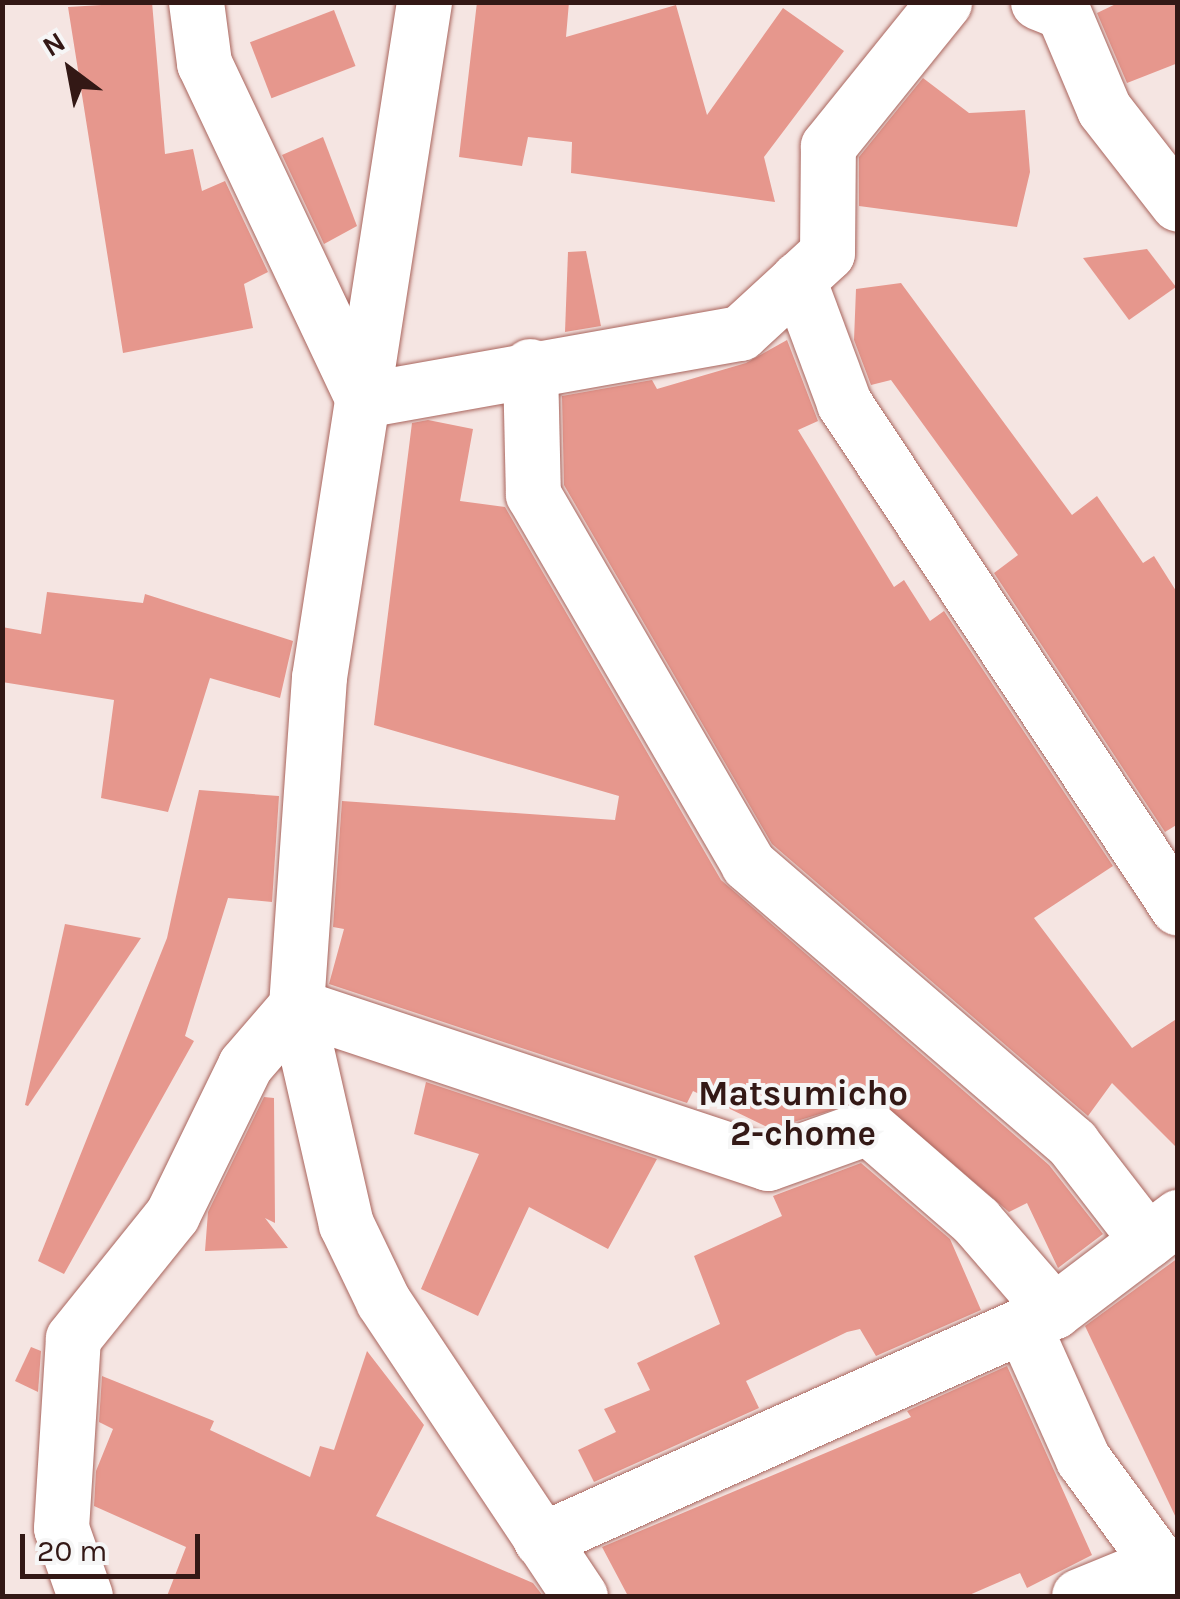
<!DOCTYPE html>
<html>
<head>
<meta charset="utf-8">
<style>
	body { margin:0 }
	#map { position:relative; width:1180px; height:1599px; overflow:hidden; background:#f5e5e2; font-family:Karla,sans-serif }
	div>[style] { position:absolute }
	.building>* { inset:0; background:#e6978d; transform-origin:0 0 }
	.roads { filter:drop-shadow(0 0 2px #a9655d) drop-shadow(0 0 2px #a9655d) }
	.minor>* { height:55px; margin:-27.5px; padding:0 27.5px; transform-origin:27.5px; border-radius:27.5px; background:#fff }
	span { translate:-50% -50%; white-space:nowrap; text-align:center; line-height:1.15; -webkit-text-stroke:8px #f6f6f6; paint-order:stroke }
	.neighbourhood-label { font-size:35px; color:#331815; font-weight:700 }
	.frame { position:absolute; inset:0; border:5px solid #331815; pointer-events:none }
	.north { position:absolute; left:20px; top:20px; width:100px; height:100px; -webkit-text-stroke:8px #f6f6f6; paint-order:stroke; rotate:328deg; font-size:28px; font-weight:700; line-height:40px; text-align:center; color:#331815 }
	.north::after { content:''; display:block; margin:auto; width:35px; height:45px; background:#331815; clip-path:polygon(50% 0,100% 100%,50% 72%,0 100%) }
	.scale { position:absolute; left:20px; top:1534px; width:180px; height:45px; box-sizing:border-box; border:5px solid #331815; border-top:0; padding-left:12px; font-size:30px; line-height:35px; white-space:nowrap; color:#331815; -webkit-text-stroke:8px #f6f6f6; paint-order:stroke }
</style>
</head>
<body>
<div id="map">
	<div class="building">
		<i style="clip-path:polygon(152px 2px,165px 154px,193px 149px,202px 191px,225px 181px,268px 272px,244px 284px,253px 328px,123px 353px,68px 7px)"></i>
		<i style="clip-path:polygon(477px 2px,569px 2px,566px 37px,676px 5px,707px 115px,783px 8px,844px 51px,764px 157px,775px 202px,571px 173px,572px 142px,528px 137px,522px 166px,459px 157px)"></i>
		<i style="clip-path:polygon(1120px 2px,1178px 2px,1178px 63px,1127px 83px,1097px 13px)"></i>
		<i style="left:334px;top:10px;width:60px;height:90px;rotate:69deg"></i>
		<i style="clip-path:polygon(923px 78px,969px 113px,1025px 110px,1030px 172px,1017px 227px,859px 206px,859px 157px)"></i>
		<i style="clip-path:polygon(323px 137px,357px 226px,324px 244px,282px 155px)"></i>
		<i style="clip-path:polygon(1147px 249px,1176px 287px,1129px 320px,1083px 258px)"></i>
		<i style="clip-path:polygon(586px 251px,601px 326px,565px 332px,568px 252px)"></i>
		<i style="clip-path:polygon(901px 283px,1072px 515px,1097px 496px,1143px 563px,1154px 556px,1178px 594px,1178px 824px,1165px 832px,994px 573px,1018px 555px,891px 380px,871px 385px,854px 340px,856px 289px)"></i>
		<i style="clip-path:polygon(787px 340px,818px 421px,798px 430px,894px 587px,904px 580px,930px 621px,944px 611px,1113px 866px,1034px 918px,1132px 1048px,1178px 1018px,1178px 1149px,1112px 1083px,1088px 1116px,772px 844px,564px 485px,562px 396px,652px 380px,657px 389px,746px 363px)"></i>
		<i style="clip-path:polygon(428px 420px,473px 429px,460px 501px,505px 507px,721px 880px,1049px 1165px,1103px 1234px,1058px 1268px,1027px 1203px,1009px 1212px,875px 1097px,771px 1129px,693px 1091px,687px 1103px,329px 984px,344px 929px,333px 927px,342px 801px,615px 820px,619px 796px,374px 725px,412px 423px)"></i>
		<i style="clip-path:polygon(47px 592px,143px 603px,145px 594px,293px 641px,280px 698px,210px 678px,168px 812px,101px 798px,114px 700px,2px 682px,2px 627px,41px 634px)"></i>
		<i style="clip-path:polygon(199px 790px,279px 796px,272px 902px,228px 898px,185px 1036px,194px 1041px,64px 1274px,38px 1261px,167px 938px)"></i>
		<i style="clip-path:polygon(65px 924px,141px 938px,28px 1106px,25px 1105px)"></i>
		<i style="clip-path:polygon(426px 1082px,657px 1159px,608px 1249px,529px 1207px,478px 1316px,421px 1289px,479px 1154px,414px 1134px)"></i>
		<i style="clip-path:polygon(264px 1097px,274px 1098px,275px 1223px,265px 1218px,288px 1248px,205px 1251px,208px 1212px)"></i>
		<i style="clip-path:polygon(861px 1163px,950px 1239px,981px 1310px,876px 1356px,860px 1329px,847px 1332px,746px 1381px,759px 1408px,594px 1482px,578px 1450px,616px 1432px,604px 1409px,650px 1390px,637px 1363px,720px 1324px,694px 1256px,782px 1216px,773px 1196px)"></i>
		<i style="clip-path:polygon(1178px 1258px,1178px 1522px,1085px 1326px)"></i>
		<i style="clip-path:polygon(31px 1347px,41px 1351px,38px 1392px,15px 1381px)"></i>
		<i style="clip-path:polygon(367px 1351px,424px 1425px,376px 1516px,533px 1583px,543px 1596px,167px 1596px,186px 1547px,94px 1506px,96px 1471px,113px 1429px,99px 1422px,102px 1376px,214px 1421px,210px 1430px,310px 1477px,320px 1446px,334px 1450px)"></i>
		<i style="clip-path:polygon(1007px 1366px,1092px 1555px,1027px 1588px,1020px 1573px,967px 1596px,628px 1596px,602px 1547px,911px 1417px,907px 1411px)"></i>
	</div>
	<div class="roads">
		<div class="minor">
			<i style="left:196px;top:2px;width:62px;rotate:82.5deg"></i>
			<i style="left:204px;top:63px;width:373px;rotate:64.7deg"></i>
			<i style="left:424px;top:2px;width:683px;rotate:98.84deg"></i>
			<i style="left:319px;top:677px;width:330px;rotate:94deg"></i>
			<i style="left:296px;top:1006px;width:224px;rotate:77.1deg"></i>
			<i style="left:346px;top:1224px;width:85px;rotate:64.3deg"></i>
			<i style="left:383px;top:1301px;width:355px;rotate:56.3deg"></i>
			<i style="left:1038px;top:2px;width:27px;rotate:22deg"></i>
			<i style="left:1063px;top:12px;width:105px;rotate:67.1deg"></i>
			<i style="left:1104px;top:109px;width:120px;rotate:52.1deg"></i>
			<i style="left:798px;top:279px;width:132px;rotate:69.6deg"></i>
			<i style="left:844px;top:403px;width:605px;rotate:56.52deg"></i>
			<i style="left:530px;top:366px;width:128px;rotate:88.7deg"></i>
			<i style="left:533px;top:494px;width:428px;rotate:59.8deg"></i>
			<i style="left:748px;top:864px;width:428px;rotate:40.7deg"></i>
			<i style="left:1072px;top:1143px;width:123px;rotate:52.3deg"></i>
			<i style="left:363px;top:400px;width:383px;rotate:-10.1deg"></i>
			<i style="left:740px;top:333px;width:118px;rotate:-42.6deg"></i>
			<i style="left:827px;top:253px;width:107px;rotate:-89.5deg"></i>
			<i style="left:828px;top:146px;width:185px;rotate:-51.1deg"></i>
			<i style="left:1023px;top:1325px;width:147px;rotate:65.9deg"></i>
			<i style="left:1083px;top:1459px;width:161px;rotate:53.8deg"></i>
			<i style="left:541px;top:1540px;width:562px;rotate:-24.06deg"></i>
			<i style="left:1054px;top:1311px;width:156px;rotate:-37.2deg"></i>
			<i style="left:85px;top:1596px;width:72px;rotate:-109.4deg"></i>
			<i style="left:61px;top:1528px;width:190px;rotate:-86.4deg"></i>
			<i style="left:73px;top:1338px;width:158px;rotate:-51.2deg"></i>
			<i style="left:172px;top:1215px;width:167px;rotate:-64deg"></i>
			<i style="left:245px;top:1065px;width:78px;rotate:-49.2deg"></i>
			<i style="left:296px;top:1006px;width:497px;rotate:18.4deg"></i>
			<i style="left:768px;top:1163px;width:106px;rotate:-19.8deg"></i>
			<i style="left:868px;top:1127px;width:143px;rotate:41deg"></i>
			<i style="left:976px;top:1221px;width:119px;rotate:49.1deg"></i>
			<i style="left:1079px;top:1596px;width:84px;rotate:-22.3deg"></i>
		</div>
	</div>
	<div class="neighbourhood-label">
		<span style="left:803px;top:1114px">Matsumicho<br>2-chome</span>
	</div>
	<div class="frame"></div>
	<div class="north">N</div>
	<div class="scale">20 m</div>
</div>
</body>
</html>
